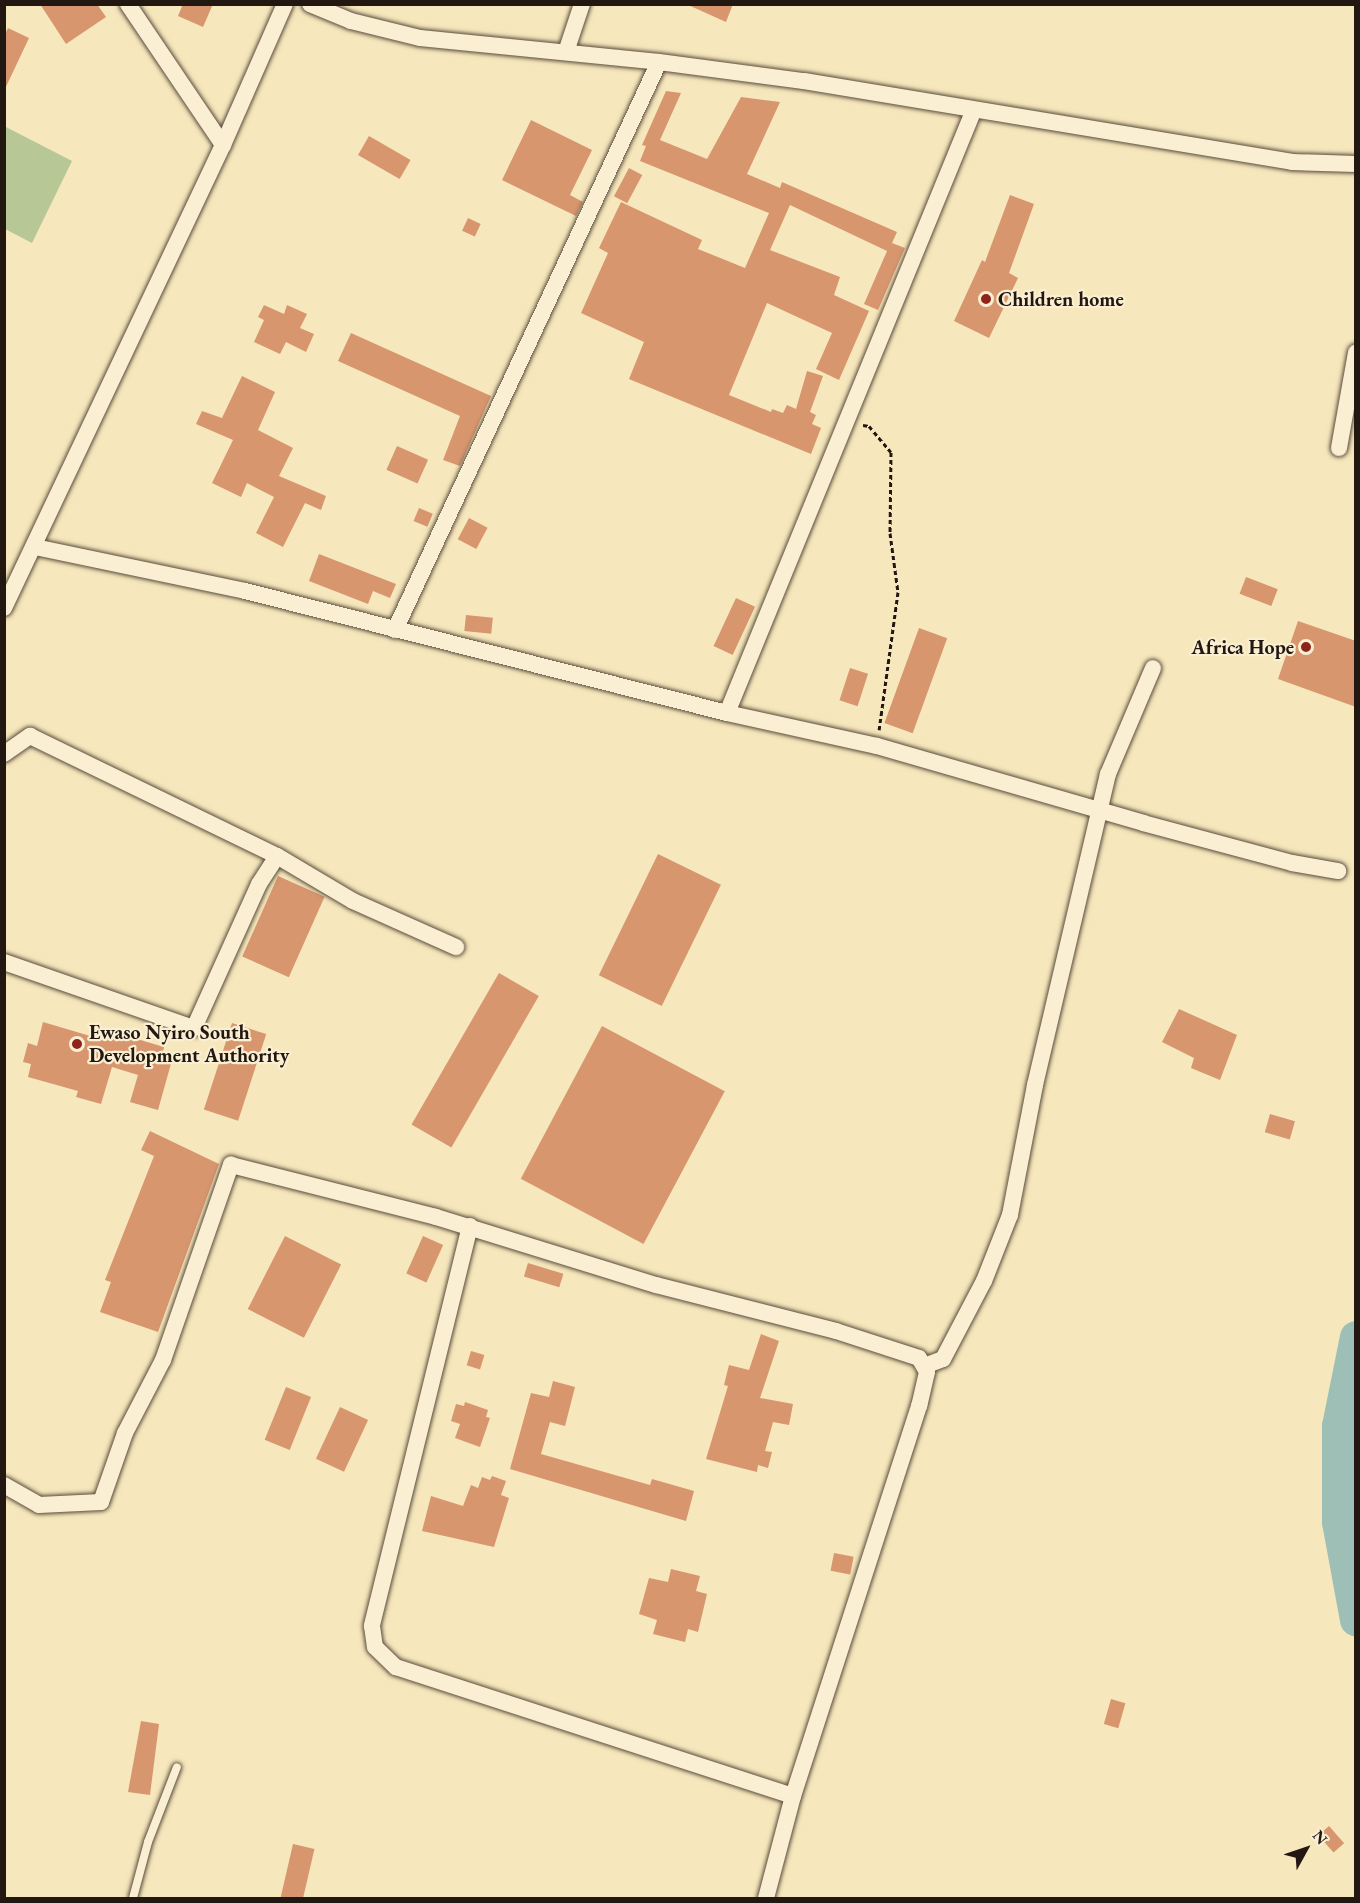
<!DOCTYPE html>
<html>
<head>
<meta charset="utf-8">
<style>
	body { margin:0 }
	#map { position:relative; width:1360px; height:1903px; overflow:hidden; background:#f7e7bc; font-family:"EB Garamond",serif }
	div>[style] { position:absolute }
	.green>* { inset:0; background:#b7c795 }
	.river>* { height:32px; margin:-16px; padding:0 16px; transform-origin:16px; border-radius:16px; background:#9ebfb6 }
	.building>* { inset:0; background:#d7966e; transform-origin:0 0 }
	.path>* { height:3px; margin-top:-1.5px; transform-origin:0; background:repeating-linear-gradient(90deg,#231811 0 4.5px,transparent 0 7.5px) }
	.roads { filter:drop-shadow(0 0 2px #584c3c) drop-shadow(0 0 2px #584c3c) }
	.service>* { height:8px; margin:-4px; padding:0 4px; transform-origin:4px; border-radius:4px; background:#faefd3 }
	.minor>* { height:16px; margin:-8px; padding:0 8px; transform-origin:8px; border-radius:8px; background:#faefd3 }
	.dots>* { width:16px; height:16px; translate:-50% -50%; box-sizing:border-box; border:3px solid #faefd3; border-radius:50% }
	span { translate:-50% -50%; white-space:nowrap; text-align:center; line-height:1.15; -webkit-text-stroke:4.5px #faefd3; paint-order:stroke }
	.poi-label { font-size:20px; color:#231811; font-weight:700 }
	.left { translate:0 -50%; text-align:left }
	.right { translate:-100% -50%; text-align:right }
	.frame { position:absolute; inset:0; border:6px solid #231811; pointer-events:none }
	.north { position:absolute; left:1276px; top:1819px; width:60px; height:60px; -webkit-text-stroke:4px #faefd3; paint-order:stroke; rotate:50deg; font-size:16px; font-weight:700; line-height:24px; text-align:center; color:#231811 }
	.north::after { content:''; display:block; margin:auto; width:21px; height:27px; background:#231811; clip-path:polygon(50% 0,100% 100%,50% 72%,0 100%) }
</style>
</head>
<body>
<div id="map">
	<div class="green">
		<i style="clip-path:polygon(4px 126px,72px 161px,32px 243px,5px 229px)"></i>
	</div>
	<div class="river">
		<i style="left:1356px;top:1337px;width:91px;rotate:101.4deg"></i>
		<i style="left:1338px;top:1426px;width:96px;rotate:90deg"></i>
		<i style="left:1338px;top:1522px;width:100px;rotate:79.6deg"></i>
	</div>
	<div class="building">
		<i style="clip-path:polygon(40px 4px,97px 4px,106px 17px,66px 44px)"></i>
		<i style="clip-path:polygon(183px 4px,213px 4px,203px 27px,178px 16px)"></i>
		<i style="clip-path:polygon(686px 4px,733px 4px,726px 22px)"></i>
		<i style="clip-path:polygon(8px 28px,29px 38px,4px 91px,4px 36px)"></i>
		<i style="clip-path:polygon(666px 91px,681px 93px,660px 140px,707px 159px,741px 97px,780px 102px,747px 174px,780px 188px,782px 182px,897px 232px,892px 243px,905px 248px,878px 310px,864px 304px,887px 251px,790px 205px,770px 250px,840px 277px,834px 295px,869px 311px,839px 380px,816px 369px,832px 333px,767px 303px,729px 395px,771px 412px,772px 409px,783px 413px,787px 405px,796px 409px,807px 371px,823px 376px,810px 412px,816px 415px,812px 424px,821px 428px,811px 454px,629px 379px,644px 342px,581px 313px,608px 253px,599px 248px,621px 202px,702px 240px,698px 249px,745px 268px,769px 213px,640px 161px,646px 146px,642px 145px)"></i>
		<i style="clip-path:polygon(531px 120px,592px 150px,570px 195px,583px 202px,576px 216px,502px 180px)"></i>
		<i style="left:369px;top:136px;width:48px;height:22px;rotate:30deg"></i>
		<i style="left:629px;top:168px;width:15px;height:32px;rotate:28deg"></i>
		<i style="clip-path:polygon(1010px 195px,1034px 204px,1009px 273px,1018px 278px,989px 338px,954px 321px,982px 260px,985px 262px)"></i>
		<i style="left:468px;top:218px;width:14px;height:14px;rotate:25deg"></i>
		<i style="clip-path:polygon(264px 305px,284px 314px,287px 305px,307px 314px,300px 328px,314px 334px,306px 352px,286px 342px,280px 354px,254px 342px,264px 320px,258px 317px)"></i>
		<i style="clip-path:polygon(351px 333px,491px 396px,460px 466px,443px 460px,460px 416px,338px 361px)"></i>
		<i style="clip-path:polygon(242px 376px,275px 392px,258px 430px,293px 448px,279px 476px,326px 496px,321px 510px,305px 503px,283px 547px,256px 533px,274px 497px,247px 483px,241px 497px,212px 483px,233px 440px,196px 424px,202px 411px,222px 418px)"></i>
		<i style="left:397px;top:446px;width:34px;height:26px;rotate:24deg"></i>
		<i style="left:419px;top:508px;width:15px;height:14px;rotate:23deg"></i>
		<i style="left:469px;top:518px;width:21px;height:24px;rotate:28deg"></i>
		<i style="clip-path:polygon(319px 554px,396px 584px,390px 598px,373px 591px,368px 604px,309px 581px)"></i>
		<i style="left:1246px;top:577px;width:34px;height:18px;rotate:21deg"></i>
		<i style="left:736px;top:598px;width:21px;height:53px;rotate:25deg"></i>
		<i style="left:466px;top:615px;width:27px;height:16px;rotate:6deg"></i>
		<i style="clip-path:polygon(1298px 621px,1356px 641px,1356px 707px,1278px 679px)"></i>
		<i style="left:919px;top:628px;width:30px;height:101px;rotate:20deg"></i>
		<i style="left:850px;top:668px;width:19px;height:34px;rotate:18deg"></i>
		<i style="left:658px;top:854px;width:70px;height:135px;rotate:26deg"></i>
		<i style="left:278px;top:876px;width:51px;height:88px;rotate:24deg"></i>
		<i style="left:499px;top:973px;width:46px;height:175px;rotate:30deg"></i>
		<i style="clip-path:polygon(1179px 1009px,1237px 1035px,1220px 1080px,1191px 1068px,1194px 1058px,1162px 1042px)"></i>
		<i style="clip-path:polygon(43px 1022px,107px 1041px,110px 1031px,164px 1047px,162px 1057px,172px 1060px,158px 1110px,130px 1102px,138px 1075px,112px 1067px,101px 1104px,76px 1097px,78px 1091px,28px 1077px,31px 1064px,23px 1062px,28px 1043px,37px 1046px)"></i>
		<i style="left:232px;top:1023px;width:36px;height:91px;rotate:18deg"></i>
		<i style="left:602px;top:1026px;width:139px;height:173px;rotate:28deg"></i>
		<i style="left:1270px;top:1114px;width:26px;height:19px;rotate:16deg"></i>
		<i style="clip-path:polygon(150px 1131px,219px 1164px,158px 1332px,100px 1312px,111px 1282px,105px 1280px,154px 1156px,141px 1150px)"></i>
		<i style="left:285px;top:1236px;width:63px;height:82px;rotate:27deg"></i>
		<i style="left:423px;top:1236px;width:22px;height:41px;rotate:24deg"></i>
		<i style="left:528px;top:1263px;width:37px;height:14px;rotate:17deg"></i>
		<i style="clip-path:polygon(761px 1334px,779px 1341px,760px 1398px,793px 1404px,789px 1425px,773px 1422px,765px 1451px,772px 1452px,768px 1468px,758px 1465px,757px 1472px,706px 1459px,728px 1386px,724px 1385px,729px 1365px,749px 1370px)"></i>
		<i style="left:471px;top:1351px;width:14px;height:15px;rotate:17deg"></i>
		<i style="clip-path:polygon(553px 1381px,575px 1387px,565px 1426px,550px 1422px,541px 1454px,650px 1485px,652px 1479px,694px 1491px,686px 1521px,510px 1469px,531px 1393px,549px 1397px)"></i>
		<i style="left:286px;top:1387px;width:27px;height:57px;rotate:22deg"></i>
		<i style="clip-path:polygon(465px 1402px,488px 1410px,486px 1417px,490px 1418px,480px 1447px,455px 1438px,460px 1424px,451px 1421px,456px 1404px,464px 1406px)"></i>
		<i style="left:340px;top:1407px;width:31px;height:57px;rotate:25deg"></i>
		<i style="clip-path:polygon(492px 1476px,506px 1481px,501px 1495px,509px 1498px,494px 1547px,422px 1531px,431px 1496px,463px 1506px,471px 1485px,478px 1488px,482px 1477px,490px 1480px)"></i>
		<i style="left:834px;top:1553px;width:20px;height:18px;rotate:11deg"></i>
		<i style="clip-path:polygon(671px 1569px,700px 1576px,696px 1591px,707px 1594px,698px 1632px,688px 1629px,685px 1642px,653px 1634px,657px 1620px,639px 1614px,649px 1578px,668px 1582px)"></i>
		<i style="left:1111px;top:1699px;width:15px;height:26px;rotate:16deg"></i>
		<i style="clip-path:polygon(141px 1721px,159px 1724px,150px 1795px,128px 1792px)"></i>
		<i style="left:1329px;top:1826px;width:23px;height:14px;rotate:49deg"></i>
		<i style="left:293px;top:1844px;width:22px;height:56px;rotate:13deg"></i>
	</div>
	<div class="path">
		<i style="left:863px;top:425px;width:6px;rotate:9deg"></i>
		<i style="left:869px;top:426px;width:34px;rotate:50deg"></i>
		<i style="left:891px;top:452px;width:81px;rotate:90.7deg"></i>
		<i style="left:890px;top:533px;width:60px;rotate:82.3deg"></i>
		<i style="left:898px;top:592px;width:139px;rotate:97.8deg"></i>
	</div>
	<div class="roads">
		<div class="service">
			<i style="left:133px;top:1898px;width:58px;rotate:-75deg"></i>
			<i style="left:148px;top:1842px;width:80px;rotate:-68.9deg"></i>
		</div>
		<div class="minor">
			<i style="left:310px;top:4px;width:44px;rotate:22.5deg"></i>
			<i style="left:351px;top:21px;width:71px;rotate:13.8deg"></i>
			<i style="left:420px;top:38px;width:240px;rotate:5.7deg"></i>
			<i style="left:659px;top:62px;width:146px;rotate:7.5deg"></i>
			<i style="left:804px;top:81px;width:495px;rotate:9.4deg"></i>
			<i style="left:1292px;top:162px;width:64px;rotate:1.8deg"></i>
			<i style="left:566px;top:52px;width:51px;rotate:-71.6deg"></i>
			<i style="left:223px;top:145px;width:154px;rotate:-66.3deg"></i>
			<i style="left:1339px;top:448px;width:97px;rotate:-79.9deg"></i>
			<i style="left:35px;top:547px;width:215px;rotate:11.8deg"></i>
			<i style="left:245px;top:591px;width:497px;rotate:14.2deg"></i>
			<i style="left:727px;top:713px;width:154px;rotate:12.4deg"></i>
			<i style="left:877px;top:746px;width:277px;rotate:16.1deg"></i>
			<i style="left:1143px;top:823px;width:154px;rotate:15deg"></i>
			<i style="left:1292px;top:863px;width:47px;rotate:9.9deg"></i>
			<i style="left:4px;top:608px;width:512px;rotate:-64.69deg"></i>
			<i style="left:223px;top:145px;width:170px;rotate:-124deg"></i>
			<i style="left:395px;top:630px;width:626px;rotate:-65.07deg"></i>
			<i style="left:727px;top:713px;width:649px;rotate:-67.74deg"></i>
			<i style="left:4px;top:754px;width:32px;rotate:-35deg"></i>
			<i style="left:30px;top:736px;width:275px;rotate:25.9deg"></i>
			<i style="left:4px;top:962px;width:201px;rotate:19.2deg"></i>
			<i style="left:194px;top:1028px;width:158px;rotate:-65.7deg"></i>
			<i style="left:259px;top:884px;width:33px;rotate:-57deg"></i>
			<i style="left:277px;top:856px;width:88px;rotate:30.6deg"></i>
			<i style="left:353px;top:901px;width:113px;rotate:24.1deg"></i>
			<i style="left:470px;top:1226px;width:412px;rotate:103.8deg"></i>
			<i style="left:372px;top:1626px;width:21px;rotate:82deg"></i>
			<i style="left:375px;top:1647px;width:29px;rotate:44deg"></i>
			<i style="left:396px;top:1667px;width:417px;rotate:18deg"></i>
			<i style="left:927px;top:1365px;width:17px;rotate:-21deg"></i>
			<i style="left:943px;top:1359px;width:88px;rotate:-62.3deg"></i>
			<i style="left:984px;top:1281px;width:71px;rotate:-68.5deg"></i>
			<i style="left:1010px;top:1215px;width:132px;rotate:-79.1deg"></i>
			<i style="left:1035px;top:1085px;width:319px;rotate:-76.8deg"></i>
			<i style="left:1108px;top:774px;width:115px;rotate:-67deg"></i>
			<i style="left:4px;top:1485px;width:40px;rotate:29.7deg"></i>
			<i style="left:39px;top:1505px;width:62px;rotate:-2.8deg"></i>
			<i style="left:101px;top:1502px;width:73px;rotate:-70.8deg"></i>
			<i style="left:125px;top:1433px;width:82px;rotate:-62.5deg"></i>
			<i style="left:163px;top:1360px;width:207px;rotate:-70.8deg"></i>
			<i style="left:231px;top:1165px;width:211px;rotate:14.2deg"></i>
			<i style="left:436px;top:1217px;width:230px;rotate:17.2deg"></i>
			<i style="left:656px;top:1285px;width:186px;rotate:14.3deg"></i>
			<i style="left:836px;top:1331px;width:87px;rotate:18deg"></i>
			<i style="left:919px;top:1358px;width:16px;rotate:60deg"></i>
			<i style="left:927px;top:1372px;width:35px;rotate:103deg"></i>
			<i style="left:919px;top:1406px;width:410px;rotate:107.9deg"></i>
			<i style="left:793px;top:1796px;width:106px;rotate:104.8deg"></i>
		</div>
	</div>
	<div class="dots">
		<i style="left:986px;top:299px;background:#8f2418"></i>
		<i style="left:1306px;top:647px;background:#8f2418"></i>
		<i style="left:77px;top:1044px;background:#8f2418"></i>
	</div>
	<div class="poi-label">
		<span class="left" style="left:998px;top:299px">Children home</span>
		<span class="right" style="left:1294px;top:647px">Africa Hope</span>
		<span class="left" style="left:89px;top:1044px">Ewaso Nyiro South<br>Development Authority</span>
	</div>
	<div class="frame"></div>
	<div class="north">N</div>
</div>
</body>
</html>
